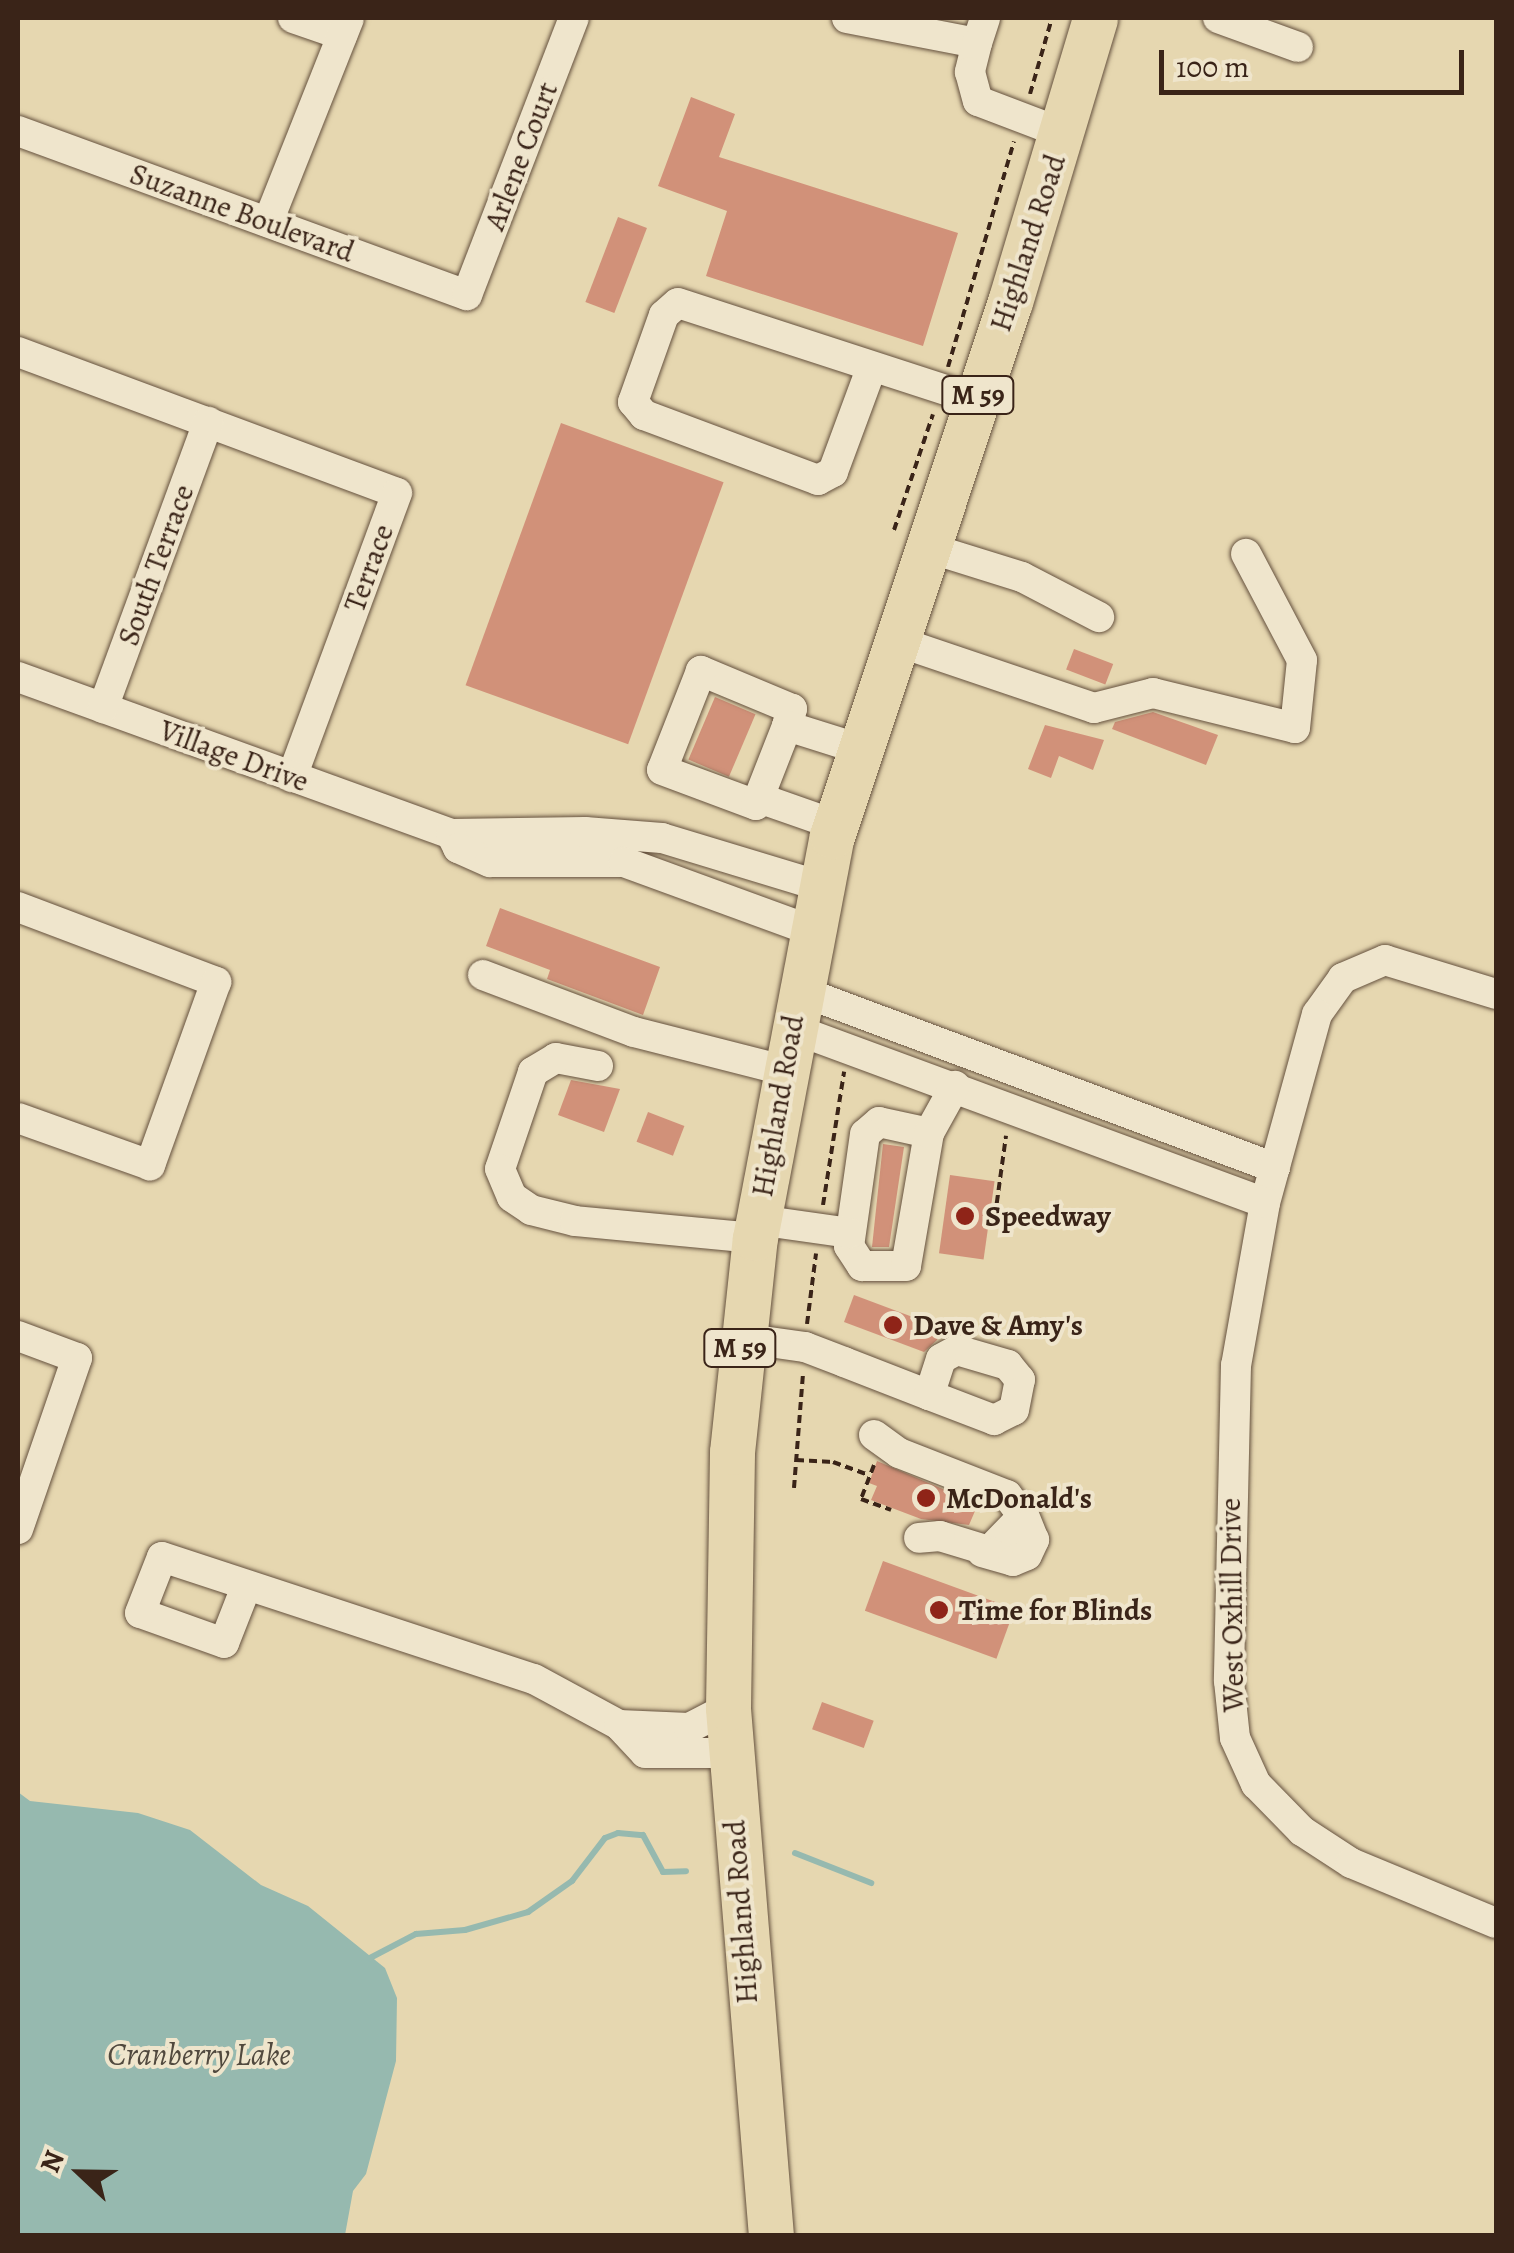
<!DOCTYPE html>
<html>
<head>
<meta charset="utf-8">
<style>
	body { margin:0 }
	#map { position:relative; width:1514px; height:2253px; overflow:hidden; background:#e6d7b0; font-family:Alegreya,serif }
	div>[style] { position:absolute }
	.water>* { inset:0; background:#96b9af }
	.stream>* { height:6px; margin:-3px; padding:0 3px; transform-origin:3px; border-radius:3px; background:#96b9af }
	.building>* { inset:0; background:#d19179; transform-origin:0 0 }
	.path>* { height:4px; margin-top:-2px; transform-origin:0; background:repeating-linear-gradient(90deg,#3a2418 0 8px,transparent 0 13px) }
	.roads { filter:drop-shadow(0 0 2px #65513e) drop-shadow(0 0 2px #65513e) }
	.minor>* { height:30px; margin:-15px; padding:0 15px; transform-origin:15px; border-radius:15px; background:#efe5cc }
	.highway>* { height:45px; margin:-22.5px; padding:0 22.5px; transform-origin:22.5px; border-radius:22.5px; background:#e6d7b0 }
	.dots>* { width:28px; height:28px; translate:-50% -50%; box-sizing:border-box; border:5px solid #efe5cc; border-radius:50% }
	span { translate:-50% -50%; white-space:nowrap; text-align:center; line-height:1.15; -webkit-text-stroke:8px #efe5cc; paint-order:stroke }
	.shield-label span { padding:2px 8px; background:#efe5cc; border:2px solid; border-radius:8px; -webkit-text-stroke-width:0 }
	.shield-label { font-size:28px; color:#3a2418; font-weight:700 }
	.street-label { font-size:30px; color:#3a2418 }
	.poi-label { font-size:30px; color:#3a2418; font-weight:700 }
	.left { translate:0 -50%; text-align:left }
	.water-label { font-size:32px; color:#51493e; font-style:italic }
	.frame { position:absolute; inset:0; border:20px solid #3a2418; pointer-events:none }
	.north { position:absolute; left:30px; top:2123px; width:100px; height:100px; -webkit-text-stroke:8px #efe5cc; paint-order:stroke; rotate:292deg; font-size:28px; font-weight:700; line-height:40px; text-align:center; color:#3a2418 }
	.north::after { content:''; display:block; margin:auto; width:35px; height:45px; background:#3a2418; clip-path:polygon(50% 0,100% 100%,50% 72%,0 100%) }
	.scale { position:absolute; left:1159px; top:50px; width:305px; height:45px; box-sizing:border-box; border:5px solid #3a2418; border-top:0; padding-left:12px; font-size:30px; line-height:35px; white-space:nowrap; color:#3a2418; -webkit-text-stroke:8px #efe5cc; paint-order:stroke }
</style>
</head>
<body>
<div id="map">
	<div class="water">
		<i style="clip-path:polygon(18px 1792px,30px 1801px,138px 1813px,190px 1830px,261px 1885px,308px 1906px,385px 1968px,397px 1998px,396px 2061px,366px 2174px,353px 2191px,345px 2235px,18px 2235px)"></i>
	</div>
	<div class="stream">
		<i style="left:795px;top:1853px;width:82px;rotate:21.5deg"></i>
		<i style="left:370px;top:1958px;width:52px;rotate:-27.6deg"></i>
		<i style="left:416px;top:1934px;width:49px;rotate:-4.7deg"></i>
		<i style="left:465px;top:1930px;width:66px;rotate:-15.9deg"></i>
		<i style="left:528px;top:1912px;width:54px;rotate:-35.2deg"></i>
		<i style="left:572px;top:1881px;width:54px;rotate:-52.5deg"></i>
		<i style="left:605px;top:1838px;width:14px;rotate:-21deg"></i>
		<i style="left:618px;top:1833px;width:25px;rotate:5deg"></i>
		<i style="left:643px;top:1835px;width:42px;rotate:61.6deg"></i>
		<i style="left:663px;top:1872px;width:23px;rotate:-2deg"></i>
	</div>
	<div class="building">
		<i style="clip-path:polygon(691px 97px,735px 114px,719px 157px,958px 233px,923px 346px,706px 276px,727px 211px,658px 186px)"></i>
		<i style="left:618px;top:217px;width:31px;height:91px;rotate:21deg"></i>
		<i style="left:561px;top:423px;width:173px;height:279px;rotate:20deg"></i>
		<i style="left:1074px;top:649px;width:42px;height:22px;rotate:21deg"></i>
		<i style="left:715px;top:697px;width:44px;height:68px;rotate:23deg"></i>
		<i style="clip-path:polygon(1153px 712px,1218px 735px,1206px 765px,1112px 729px,1115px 722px)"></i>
		<i style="clip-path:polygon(1045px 725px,1104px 740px,1093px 770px,1059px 756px,1051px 778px,1028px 769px)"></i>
		<i style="clip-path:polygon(500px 908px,660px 967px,643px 1015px,547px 979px,550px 970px,486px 946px)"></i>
		<i style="clip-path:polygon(571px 1080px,620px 1089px,604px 1132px,558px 1115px)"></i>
		<i style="left:648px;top:1112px;width:39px;height:32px;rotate:21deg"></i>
		<i style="clip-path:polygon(883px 1144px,904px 1147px,889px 1247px,872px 1247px)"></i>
		<i style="left:950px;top:1175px;width:45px;height:79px;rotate:8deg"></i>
		<i style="clip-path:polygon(854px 1295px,942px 1328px,937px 1340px,924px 1352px,844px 1322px)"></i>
		<i style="clip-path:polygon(877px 1461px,978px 1504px,969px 1525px,921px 1519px,871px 1500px,877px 1486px,869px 1483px)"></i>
		<i style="left:883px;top:1561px;width:140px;height:53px;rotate:20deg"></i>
		<i style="left:822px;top:1702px;width:55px;height:29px;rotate:20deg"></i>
	</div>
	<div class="path">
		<i style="left:1030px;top:94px;width:79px;rotate:-73.9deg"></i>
		<i style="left:948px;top:367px;width:235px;rotate:-73.7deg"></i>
		<i style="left:894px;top:530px;width:122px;rotate:-71.4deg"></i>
		<i style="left:823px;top:1205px;width:135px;rotate:-81deg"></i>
		<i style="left:995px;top:1216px;width:81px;rotate:-82.2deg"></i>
		<i style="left:807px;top:1324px;width:71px;rotate:-82.7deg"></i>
		<i style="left:796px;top:1460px;width:37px;rotate:3deg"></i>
		<i style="left:833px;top:1462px;width:38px;rotate:20deg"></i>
		<i style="left:874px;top:1465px;width:36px;rotate:111deg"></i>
		<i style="left:861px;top:1499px;width:32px;rotate:20deg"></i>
		<i style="left:794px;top:1488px;width:114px;rotate:-85.5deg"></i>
	</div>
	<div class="roads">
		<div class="minor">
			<i style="left:293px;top:18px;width:52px;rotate:19.1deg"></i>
			<i style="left:847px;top:18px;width:132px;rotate:10.9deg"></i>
			<i style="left:977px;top:43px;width:26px;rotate:-72deg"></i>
			<i style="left:1218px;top:18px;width:85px;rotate:19.9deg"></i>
			<i style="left:977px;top:43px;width:30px;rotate:104deg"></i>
			<i style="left:970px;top:72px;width:30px;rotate:75deg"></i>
			<i style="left:978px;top:101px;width:90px;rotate:20.9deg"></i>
			<i style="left:18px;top:131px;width:478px;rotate:20.1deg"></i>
			<i style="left:467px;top:295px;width:297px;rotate:-68.9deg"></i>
			<i style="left:268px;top:222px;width:219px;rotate:-68.3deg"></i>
			<i style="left:18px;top:352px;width:404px;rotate:20.4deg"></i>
			<i style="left:397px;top:493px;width:303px;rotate:110.3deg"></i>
			<i style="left:871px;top:369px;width:110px;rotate:110.3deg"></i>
			<i style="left:833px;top:472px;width:17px;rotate:152deg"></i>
			<i style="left:818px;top:480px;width:186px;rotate:-159.5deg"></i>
			<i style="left:644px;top:415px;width:17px;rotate:-130deg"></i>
			<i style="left:633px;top:402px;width:92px;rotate:-70.4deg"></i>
			<i style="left:664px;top:315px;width:18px;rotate:-41deg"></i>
			<i style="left:678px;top:303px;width:313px;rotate:18deg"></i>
			<i style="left:929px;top:548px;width:97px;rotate:17.3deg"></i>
			<i style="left:1022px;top:577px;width:87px;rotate:27.5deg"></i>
			<i style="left:896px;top:641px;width:209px;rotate:18.7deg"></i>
			<i style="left:1094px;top:708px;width:61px;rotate:-14.3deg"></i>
			<i style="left:1153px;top:693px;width:146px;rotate:13.8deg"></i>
			<i style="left:1295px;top:728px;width:68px;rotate:-84.1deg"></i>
			<i style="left:1302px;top:660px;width:120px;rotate:-117.8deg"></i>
			<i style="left:18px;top:677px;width:461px;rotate:19.9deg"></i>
			<i style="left:451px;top:834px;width:134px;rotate:-0.9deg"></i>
			<i style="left:585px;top:832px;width:77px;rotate:4.5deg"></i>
			<i style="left:662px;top:838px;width:165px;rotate:16.9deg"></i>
			<i style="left:103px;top:708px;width:305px;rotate:-69.8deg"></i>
			<i style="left:787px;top:726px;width:18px;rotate:-74deg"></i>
			<i style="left:792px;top:709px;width:99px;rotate:-157.3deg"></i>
			<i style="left:701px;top:671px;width:106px;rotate:111.5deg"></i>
			<i style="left:662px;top:770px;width:100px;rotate:20.4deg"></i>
			<i style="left:756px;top:805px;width:85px;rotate:-68.6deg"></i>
			<i style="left:787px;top:726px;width:77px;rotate:17.5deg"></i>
			<i style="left:759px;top:798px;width:82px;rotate:19.3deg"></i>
			<i style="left:451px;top:834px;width:16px;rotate:63deg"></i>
			<i style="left:458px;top:848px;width:35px;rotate:24deg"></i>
			<i style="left:490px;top:862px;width:134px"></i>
			<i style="left:624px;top:862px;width:198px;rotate:20.1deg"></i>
			<i style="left:18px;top:907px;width:212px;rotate:20.7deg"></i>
			<i style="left:216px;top:982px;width:195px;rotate:109.8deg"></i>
			<i style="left:150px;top:1165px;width:140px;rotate:-160.4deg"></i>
			<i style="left:483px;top:975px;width:161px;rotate:20.7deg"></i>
			<i style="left:634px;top:1032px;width:154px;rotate:14.3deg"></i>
			<i style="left:798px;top:990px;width:509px;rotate:20.46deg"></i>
			<i style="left:1496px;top:994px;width:116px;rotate:-163deg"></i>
			<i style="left:1385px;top:960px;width:46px;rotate:156.8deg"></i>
			<i style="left:1343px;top:978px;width:44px;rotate:125.8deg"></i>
			<i style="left:1317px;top:1014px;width:196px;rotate:105.4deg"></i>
			<i style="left:1265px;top:1203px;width:165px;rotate:100.1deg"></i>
			<i style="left:1236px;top:1365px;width:316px;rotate:91.3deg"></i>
			<i style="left:1229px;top:1681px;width:57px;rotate:84deg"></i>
			<i style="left:1235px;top:1738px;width:51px;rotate:65.5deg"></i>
			<i style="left:1256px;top:1784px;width:66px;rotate:45.6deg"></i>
			<i style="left:1302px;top:1831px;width:59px;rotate:33.1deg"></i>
			<i style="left:1351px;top:1863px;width:157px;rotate:22.5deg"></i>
			<i style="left:791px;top:1028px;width:505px;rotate:20.26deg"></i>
			<i style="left:598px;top:1066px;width:43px;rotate:-169.2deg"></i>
			<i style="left:556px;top:1058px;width:27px;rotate:149deg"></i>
			<i style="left:533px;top:1072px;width:102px;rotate:108.8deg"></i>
			<i style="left:500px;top:1169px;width:30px;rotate:67deg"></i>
			<i style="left:512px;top:1197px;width:23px;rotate:34deg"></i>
			<i style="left:531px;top:1210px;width:45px;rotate:14deg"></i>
			<i style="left:575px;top:1221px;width:181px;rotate:5.4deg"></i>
			<i style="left:929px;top:1133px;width:51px;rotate:-167.6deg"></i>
			<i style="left:879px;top:1122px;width:18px;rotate:139deg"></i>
			<i style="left:865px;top:1134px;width:113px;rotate:98.1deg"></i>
			<i style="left:849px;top:1246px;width:24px;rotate:57deg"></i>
			<i style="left:862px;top:1266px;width:44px"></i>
			<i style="left:906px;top:1266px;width:135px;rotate:-80.2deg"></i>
			<i style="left:929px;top:1133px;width:54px;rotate:-61deg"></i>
			<i style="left:758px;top:1220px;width:93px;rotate:8deg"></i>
			<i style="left:18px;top:1336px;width:63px;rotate:20.4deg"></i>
			<i style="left:77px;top:1358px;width:181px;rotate:109deg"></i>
			<i style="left:741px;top:1338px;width:65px;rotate:8deg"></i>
			<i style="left:805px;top:1347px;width:42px;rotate:21deg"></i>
			<i style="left:844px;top:1362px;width:91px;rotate:21.2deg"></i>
			<i style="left:929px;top:1395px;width:70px;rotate:21deg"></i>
			<i style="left:994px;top:1420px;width:22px;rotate:-27deg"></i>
			<i style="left:1014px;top:1410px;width:31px;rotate:-79deg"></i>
			<i style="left:1020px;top:1380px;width:19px;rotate:-129deg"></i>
			<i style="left:1008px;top:1365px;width:53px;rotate:-163.6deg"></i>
			<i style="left:957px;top:1350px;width:18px;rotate:151deg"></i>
			<i style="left:941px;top:1359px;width:38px;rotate:108deg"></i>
			<i style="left:874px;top:1435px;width:31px;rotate:36deg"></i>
			<i style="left:899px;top:1453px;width:116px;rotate:21.3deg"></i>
			<i style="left:1007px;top:1495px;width:26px;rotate:53deg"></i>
			<i style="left:1023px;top:1516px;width:49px;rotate:134.2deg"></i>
			<i style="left:989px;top:1551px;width:51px;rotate:-163deg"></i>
			<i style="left:940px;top:1536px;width:21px;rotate:175deg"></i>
			<i style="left:982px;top:1552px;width:32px;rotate:16deg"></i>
			<i style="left:1013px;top:1561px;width:15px;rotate:-23deg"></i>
			<i style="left:1027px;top:1555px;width:17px;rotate:-65deg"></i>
			<i style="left:1034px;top:1540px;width:35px;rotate:-112deg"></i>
			<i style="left:246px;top:1587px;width:60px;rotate:111.4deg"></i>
			<i style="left:224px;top:1643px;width:89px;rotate:-160.3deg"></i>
			<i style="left:140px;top:1613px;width:60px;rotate:-68.6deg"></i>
			<i style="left:162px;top:1557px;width:391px;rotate:18.2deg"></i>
			<i style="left:534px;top:1679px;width:97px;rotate:28.4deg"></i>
			<i style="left:619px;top:1725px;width:70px;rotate:2.5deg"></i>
			<i style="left:689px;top:1728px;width:44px;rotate:-27.1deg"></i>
			<i style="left:619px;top:1725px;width:38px;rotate:47deg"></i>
			<i style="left:645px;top:1753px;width:85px"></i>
		</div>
		<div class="highway">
			<i style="left:771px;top:2236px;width:530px;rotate:-94.66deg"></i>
			<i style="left:728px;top:1708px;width:256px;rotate:-89.1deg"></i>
			<i style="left:732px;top:1452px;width:215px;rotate:-83.9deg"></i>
			<i style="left:755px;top:1238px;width:409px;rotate:-79.2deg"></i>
			<i style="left:832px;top:836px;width:563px;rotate:-71.57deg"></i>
			<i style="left:1010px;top:302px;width:296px;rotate:-73.3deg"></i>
		</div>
	</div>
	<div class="dots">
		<i style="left:965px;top:1216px;background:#8f2418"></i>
		<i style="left:893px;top:1325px;background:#8f2418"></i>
		<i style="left:926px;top:1498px;background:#8f2418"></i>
		<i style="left:939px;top:1610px;background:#8f2418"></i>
	</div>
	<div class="shield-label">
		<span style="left:978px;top:395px">M 59</span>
		<span style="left:740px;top:1348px">M 59</span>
	</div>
	<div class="street-label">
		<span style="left:521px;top:156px;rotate:-69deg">Arlene Court</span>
		<span style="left:242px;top:213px;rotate:20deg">Suzanne Boulevard</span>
		<span style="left:1028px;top:243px;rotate:-72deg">Highland Road</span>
		<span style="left:156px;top:565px;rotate:-70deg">South Terrace</span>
		<span style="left:369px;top:568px;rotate:-70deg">Terrace</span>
		<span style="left:234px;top:756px;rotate:20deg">Village Drive</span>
		<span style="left:778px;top:1106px;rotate:-80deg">Highland Road</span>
		<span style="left:1232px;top:1605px;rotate:-91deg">West Oxhill Drive</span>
		<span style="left:741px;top:1912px;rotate:-94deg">Highland Road</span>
	</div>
	<div class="poi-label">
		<span class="left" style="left:985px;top:1216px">Speedway</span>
		<span class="left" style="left:913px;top:1325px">Dave &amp; Amy's</span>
		<span class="left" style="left:946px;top:1498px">McDonald's</span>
		<span class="left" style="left:959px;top:1610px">Time for Blinds</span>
	</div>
	<div class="water-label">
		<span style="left:199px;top:2054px">Cranberry Lake</span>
	</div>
	<div class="frame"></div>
	<div class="north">N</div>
	<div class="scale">100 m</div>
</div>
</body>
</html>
